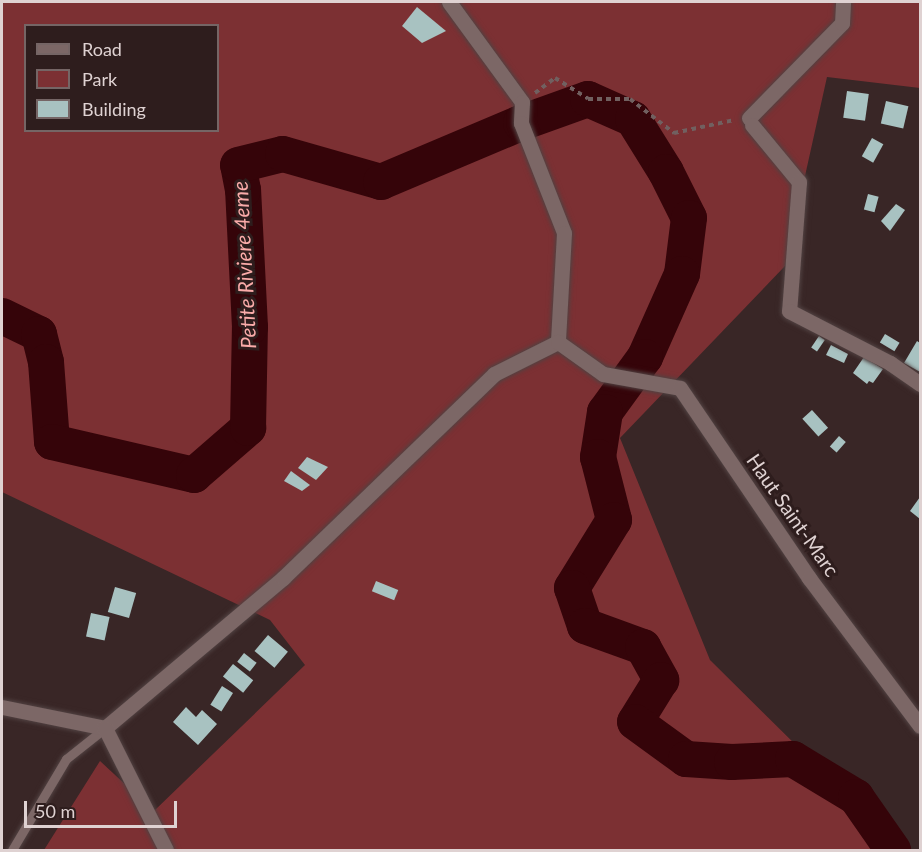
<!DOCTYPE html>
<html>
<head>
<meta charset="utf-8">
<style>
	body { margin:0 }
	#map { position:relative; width:922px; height:852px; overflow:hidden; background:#392626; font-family:Lato,sans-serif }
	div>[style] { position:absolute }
	.green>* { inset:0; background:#7c3033 }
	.river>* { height:36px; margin:-18px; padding:0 18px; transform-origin:18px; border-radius:18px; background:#350409 }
	.building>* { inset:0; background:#a8c2c1; transform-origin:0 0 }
	.path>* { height:4px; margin-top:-2px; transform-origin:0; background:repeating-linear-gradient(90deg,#716060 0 4.5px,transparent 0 9px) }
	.roads { filter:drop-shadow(0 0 2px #514242) drop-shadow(0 0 2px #514242) }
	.lane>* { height:9px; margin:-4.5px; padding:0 4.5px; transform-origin:4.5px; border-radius:4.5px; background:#7c6766 }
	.street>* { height:15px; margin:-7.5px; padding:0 7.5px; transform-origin:7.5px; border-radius:7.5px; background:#7c6766 }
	span { translate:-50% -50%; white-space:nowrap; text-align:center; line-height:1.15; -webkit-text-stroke:6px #2e1d1d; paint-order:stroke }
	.street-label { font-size:20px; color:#dfd2d2 }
	.water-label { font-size:21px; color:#faaba9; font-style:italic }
	.frame { position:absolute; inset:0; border:3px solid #dfd2d2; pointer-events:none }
	.legend { position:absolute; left:24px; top:24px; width:195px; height:108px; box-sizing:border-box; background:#2e1d1d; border:2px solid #756565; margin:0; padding:8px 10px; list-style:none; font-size:18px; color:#dfd2d2 }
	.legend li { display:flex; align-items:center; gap:12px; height:30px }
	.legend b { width:30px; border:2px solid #756565 }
	.scale { position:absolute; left:24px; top:801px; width:153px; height:27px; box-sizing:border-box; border:3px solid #dfd2d2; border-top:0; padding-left:8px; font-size:18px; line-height:21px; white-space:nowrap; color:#dfd2d2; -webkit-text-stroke:4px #2e1d1d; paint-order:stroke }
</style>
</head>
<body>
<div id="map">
	<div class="green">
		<i style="clip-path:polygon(evenodd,2px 2px,920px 2px,920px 88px,827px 77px,785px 266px,620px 438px,710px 660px,902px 850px,44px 850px,100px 761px,154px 811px,305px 665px,270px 620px,2px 492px,2px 2px,26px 26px,218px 26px,218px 130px,26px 130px,26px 26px)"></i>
	</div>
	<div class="river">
		<i style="left:2px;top:316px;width:41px;rotate:25.9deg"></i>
		<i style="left:39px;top:334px;width:29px;rotate:76deg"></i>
		<i style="left:46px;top:362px;width:80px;rotate:85.7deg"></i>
		<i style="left:52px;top:442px;width:146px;rotate:13.1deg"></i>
		<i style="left:194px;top:475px;width:72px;rotate:-41deg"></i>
		<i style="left:248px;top:428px;width:101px;rotate:-88.9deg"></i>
		<i style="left:250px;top:327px;width:137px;rotate:-92.9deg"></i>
		<i style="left:243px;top:190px;width:25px;rotate:-101deg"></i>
		<i style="left:238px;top:165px;width:46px;rotate:-13.7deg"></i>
		<i style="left:283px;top:154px;width:102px;rotate:15.9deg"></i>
		<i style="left:381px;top:182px;width:152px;rotate:-22.9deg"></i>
		<i style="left:521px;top:123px;width:71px;rotate:-19.7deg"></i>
		<i style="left:588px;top:99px;width:49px;rotate:24deg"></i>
		<i style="left:633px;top:119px;width:62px;rotate:58.1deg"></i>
		<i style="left:666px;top:172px;width:51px;rotate:63.4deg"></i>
		<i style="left:689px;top:218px;width:56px;rotate:97.1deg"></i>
		<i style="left:682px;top:274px;width:91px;rotate:114deg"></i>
		<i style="left:645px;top:357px;width:68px;rotate:126deg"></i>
		<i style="left:605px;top:412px;width:46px;rotate:98.8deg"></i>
		<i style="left:598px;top:457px;width:65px;rotate:75.7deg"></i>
		<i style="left:614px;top:520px;width:80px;rotate:121.7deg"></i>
		<i style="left:572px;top:588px;width:40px;rotate:71.1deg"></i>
		<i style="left:585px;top:626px;width:62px;rotate:19.9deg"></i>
		<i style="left:643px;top:647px;width:38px;rotate:61deg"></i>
		<i style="left:661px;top:680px;width:49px;rotate:121.8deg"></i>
		<i style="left:635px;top:722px;width:63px;rotate:36deg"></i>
		<i style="left:686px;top:759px;width:46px;rotate:3.7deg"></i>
		<i style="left:732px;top:762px;width:61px;rotate:-2.8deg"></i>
		<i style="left:793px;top:759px;width:74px;rotate:31.1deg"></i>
		<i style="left:856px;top:797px;width:65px;rotate:55.1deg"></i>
	</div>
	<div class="building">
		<i style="clip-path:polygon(417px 7px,446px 31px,422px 43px,402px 26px)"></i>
		<i style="left:847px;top:91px;width:22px;height:27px;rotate:8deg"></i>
		<i style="left:886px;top:101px;width:23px;height:23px;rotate:13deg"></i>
		<i style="left:872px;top:138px;width:13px;height:21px;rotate:29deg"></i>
		<i style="left:868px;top:194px;width:11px;height:16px;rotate:15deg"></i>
		<i style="clip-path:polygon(896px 204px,905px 210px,890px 231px,881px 221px)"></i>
		<i style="left:885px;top:334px;width:17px;height:10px;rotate:31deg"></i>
		<i style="left:819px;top:336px;width:7px;height:14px;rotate:34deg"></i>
		<i style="clip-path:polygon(917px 341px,920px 343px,920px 372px,904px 363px)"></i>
		<i style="clip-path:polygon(831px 345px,848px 354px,844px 363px,826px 355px)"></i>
		<i style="clip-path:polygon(864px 357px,883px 369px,873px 383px,869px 381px,867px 384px,853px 373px)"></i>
		<i style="left:812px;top:410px;width:24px;height:13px;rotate:48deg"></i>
		<i style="left:839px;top:436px;width:9px;height:14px;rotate:41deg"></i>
		<i style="clip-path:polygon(307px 457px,328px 467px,316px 480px,298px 468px)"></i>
		<i style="clip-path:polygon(291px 471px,310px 485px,302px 491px,284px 481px)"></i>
		<i style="clip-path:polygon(920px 497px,920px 519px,910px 511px)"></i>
		<i style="left:376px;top:581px;width:24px;height:11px;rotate:22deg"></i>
		<i style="left:115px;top:587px;width:22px;height:26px;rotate:16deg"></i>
		<i style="left:91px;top:613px;width:19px;height:24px;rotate:12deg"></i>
		<i style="left:268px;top:635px;width:26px;height:21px;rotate:40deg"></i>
		<i style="left:244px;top:653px;width:16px;height:11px;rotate:38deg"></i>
		<i style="left:233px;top:664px;width:26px;height:16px;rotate:39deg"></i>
		<i style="left:222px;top:686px;width:13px;height:22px;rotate:32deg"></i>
		<i style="clip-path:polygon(186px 707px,196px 717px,202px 710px,217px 724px,198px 745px,173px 722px)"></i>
	</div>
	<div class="path">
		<i style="left:535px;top:93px;width:25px;rotate:-37deg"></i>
		<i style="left:555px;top:78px;width:39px;rotate:32deg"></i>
		<i style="left:588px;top:99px;width:42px"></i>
		<i style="left:630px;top:99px;width:56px;rotate:37.7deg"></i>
		<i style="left:674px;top:133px;width:61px;rotate:-12.2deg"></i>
	</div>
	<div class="roads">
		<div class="lane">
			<i style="left:12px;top:850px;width:106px;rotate:-59.3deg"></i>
			<i style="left:66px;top:759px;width:50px;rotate:-38.5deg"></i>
		</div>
		<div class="street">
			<i style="left:449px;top:2px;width:124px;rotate:53.9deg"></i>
			<i style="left:522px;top:102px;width:21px;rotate:93deg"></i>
			<i style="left:521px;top:123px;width:118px;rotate:68.6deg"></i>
			<i style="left:564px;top:233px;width:109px;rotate:93.2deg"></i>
			<i style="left:749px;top:118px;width:133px;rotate:-45.6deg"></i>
			<i style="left:842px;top:23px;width:21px;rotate:-87deg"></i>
			<i style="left:752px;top:125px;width:74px;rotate:50.5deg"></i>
			<i style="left:799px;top:182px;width:129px;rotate:94.4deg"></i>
			<i style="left:789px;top:311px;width:114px;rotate:27.2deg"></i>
			<i style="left:890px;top:363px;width:37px;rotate:35deg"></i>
			<i style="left:2px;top:707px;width:105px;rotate:11.5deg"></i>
			<i style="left:105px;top:728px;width:233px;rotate:-40.1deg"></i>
			<i style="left:283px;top:578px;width:293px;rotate:-44deg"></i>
			<i style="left:494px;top:374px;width:72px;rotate:-26.6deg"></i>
			<i style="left:558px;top:342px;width:55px;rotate:35.4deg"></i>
			<i style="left:603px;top:374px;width:78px;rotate:10.3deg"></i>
			<i style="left:680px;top:388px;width:230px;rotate:55.8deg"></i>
			<i style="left:809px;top:578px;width:185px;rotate:53.1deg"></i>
			<i style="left:105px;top:728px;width:136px;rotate:63.4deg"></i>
		</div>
	</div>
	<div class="street-label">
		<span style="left:793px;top:515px;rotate:55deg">Haut Saint-Marc</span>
	</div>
	<div class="water-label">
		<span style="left:244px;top:265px;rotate:-93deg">Petite Riviere 4eme</span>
	</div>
	<div class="frame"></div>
	<ul class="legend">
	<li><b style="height:8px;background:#7c6766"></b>Road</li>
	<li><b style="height:16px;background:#7c3033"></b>Park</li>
	<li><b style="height:16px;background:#a8c2c1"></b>Building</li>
	</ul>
	<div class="scale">50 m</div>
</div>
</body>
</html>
